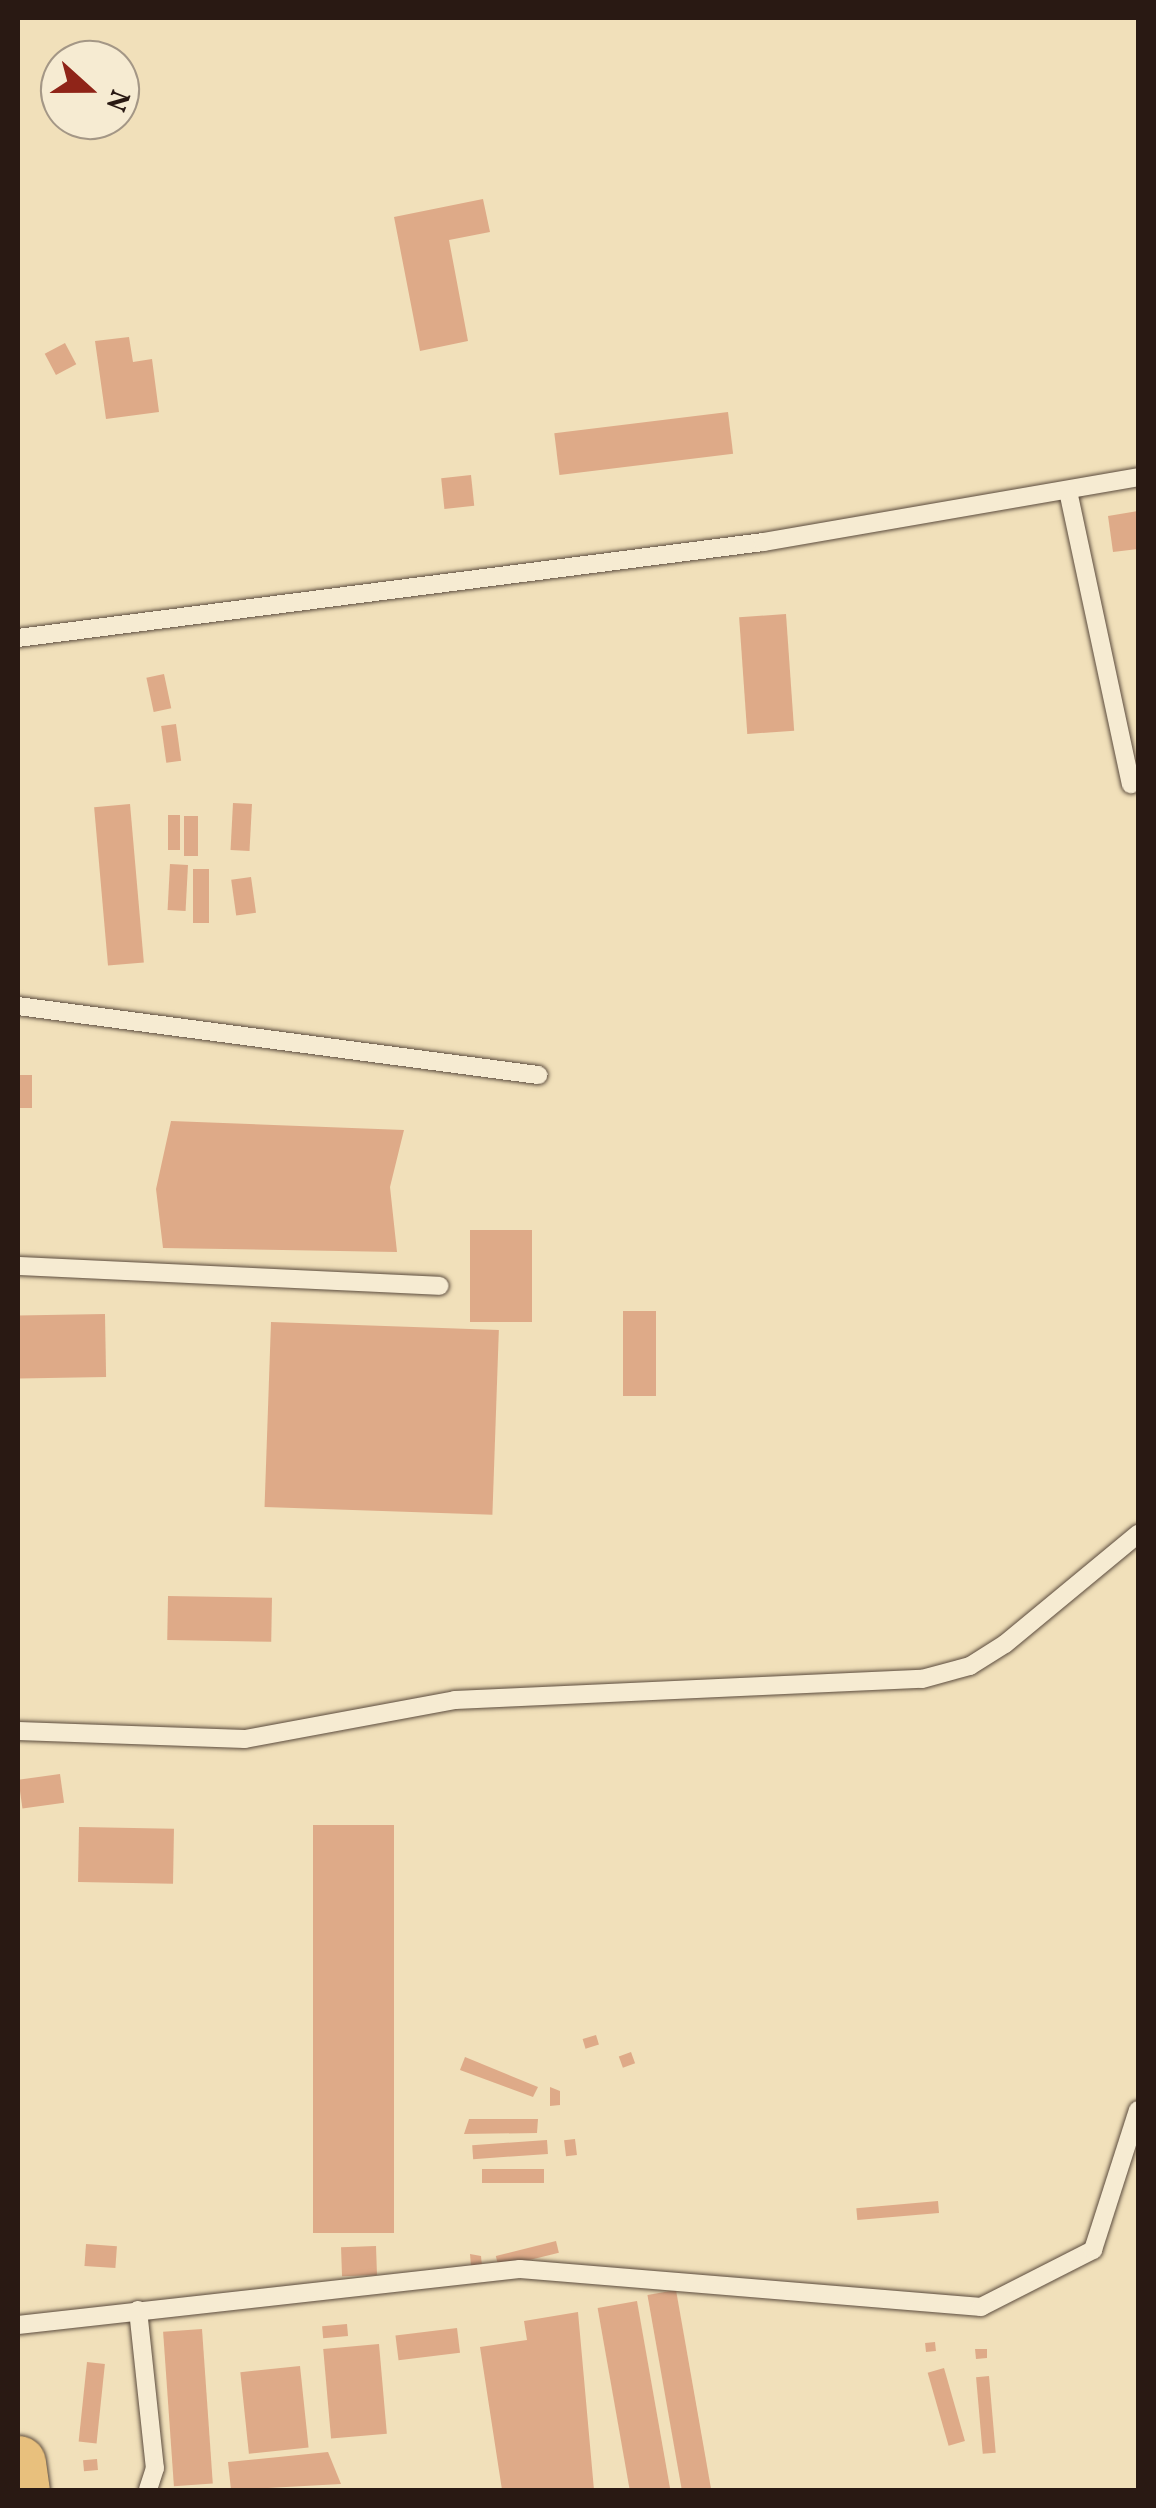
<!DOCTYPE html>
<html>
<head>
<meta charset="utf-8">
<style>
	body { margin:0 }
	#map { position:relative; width:1156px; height:2508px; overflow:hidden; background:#f1e0ba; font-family:Vollkorn,serif }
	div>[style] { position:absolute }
	.building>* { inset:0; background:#deaa88; transform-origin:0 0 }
	.roads { filter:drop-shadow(0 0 2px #5b4b3d) drop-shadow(0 0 2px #5b4b3d) }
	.service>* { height:18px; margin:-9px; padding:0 9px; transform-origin:9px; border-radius:9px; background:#f6ebd2 }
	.primary>* { height:55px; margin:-27.5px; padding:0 27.5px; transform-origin:27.5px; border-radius:27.5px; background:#e8c07d }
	span { translate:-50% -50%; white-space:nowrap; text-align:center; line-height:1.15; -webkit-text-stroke:9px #f6ebd2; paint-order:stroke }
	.frame { position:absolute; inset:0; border:20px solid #291913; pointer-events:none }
	.north { position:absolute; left:40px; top:40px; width:100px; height:100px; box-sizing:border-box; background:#f6ebd2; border:2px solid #a49786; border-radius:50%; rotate:111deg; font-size:28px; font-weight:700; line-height:40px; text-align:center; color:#291913 }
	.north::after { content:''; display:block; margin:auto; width:35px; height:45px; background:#8f2418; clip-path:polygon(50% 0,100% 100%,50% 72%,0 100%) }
</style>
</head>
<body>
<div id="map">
	<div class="building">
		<i style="clip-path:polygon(483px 199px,490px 232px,449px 240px,468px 341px,420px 351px,394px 217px)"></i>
		<i style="clip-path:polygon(129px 337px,133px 362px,152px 359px,159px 412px,106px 419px,95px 341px)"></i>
		<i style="left:65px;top:343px;width:24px;height:23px;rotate:62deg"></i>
		<i style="left:728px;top:412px;width:42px;height:175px;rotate:83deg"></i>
		<i style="left:471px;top:475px;width:31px;height:30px;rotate:84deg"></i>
		<i style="clip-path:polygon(1138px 511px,1138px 549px,1113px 552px,1108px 516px)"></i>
		<i style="left:786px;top:614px;width:117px;height:47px;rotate:86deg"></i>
		<i style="left:164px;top:674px;width:35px;height:18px;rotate:78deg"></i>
		<i style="left:176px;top:724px;width:37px;height:15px;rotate:82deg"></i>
		<i style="left:233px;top:803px;width:19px;height:47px;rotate:3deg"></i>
		<i style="left:130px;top:804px;width:159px;height:36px;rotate:85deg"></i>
		<i style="left:168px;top:815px;width:12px;height:35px"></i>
		<i style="left:184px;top:816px;width:14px;height:40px"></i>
		<i style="left:170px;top:864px;width:18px;height:46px;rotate:3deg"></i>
		<i style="left:193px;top:869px;width:16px;height:54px"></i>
		<i style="left:251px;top:877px;width:36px;height:20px;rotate:82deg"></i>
		<i style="left:18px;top:1075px;width:14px;height:33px"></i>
		<i style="clip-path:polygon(171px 1121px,404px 1130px,390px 1187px,397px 1252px,163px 1248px,156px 1189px)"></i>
		<i style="left:470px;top:1230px;width:62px;height:92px"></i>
		<i style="left:623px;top:1311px;width:33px;height:85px"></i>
		<i style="left:105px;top:1314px;width:63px;height:87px;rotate:89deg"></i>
		<i style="left:271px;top:1322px;width:228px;height:185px;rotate:2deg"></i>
		<i style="left:168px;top:1596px;width:104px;height:44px;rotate:1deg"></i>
		<i style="left:60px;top:1774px;width:29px;height:42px;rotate:82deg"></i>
		<i style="left:313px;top:1825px;width:81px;height:408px"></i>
		<i style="left:79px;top:1827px;width:95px;height:55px;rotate:1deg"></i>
		<i style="left:596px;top:2035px;width:10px;height:14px;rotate:73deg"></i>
		<i style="left:631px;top:2052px;width:12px;height:13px;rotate:70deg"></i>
		<i style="clip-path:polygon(465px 2057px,538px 2087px,533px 2097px,460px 2070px)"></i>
		<i style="clip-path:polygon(550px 2087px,560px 2091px,560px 2105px,550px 2106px)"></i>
		<i style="clip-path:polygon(469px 2119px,538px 2119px,537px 2133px,464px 2134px)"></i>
		<i style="left:575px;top:2139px;width:16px;height:11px;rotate:83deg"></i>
		<i style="left:547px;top:2140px;width:14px;height:75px;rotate:86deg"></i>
		<i style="left:544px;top:2169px;width:14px;height:62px;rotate:90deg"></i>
		<i style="left:938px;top:2201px;width:12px;height:82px;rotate:85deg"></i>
		<i style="left:556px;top:2241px;width:12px;height:62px;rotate:76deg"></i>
		<i style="left:86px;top:2244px;width:31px;height:22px;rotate:4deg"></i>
		<i style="left:376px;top:2246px;width:29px;height:35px;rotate:88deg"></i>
		<i style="clip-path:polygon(470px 2254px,481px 2256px,482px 2266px,471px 2266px)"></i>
		<i style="left:676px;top:2290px;width:203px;height:29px;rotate:80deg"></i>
		<i style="left:637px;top:2301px;width:192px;height:40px;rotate:80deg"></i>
		<i style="clip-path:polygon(578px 2312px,594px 2490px,502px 2490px,480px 2347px,527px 2340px,524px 2321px)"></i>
		<i style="left:347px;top:2324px;width:12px;height:25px;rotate:85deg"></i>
		<i style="left:457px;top:2328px;width:25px;height:62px;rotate:83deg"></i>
		<i style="left:202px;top:2329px;width:155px;height:39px;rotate:86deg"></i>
		<i style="left:935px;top:2342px;width:9px;height:10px;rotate:84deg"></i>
		<i style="left:379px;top:2344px;width:90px;height:56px;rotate:85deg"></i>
		<i style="clip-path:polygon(975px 2349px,987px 2349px,987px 2358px,976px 2359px)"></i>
		<i style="left:87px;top:2362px;width:18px;height:80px;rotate:6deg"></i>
		<i style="left:300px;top:2366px;width:82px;height:60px;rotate:84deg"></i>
		<i style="left:944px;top:2368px;width:76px;height:17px;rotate:74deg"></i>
		<i style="left:989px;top:2376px;width:77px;height:13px;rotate:85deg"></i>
		<i style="clip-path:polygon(328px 2452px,341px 2484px,231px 2490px,228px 2462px)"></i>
		<i style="left:97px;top:2459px;width:11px;height:14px;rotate:85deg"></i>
	</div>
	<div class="roads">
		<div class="service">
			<i style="left:1068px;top:491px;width:300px;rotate:77.9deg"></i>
			<i style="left:18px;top:638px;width:751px;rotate:-7.34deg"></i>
			<i style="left:763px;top:542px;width:381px;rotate:-9.8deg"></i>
			<i style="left:18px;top:1006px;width:525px;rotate:7.56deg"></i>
			<i style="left:18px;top:1266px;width:422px;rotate:2.7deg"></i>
			<i style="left:18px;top:1731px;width:227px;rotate:2deg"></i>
			<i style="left:245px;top:1739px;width:214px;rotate:-10.5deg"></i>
			<i style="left:455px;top:1700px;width:467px;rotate:-2.6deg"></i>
			<i style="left:922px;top:1679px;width:50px;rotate:-15.2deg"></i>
			<i style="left:970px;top:1666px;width:41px;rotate:-32.2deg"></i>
			<i style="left:1005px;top:1644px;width:173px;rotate:-39.6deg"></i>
			<i style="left:138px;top:2310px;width:159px;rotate:83.9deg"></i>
			<i style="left:155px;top:2468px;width:23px;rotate:108deg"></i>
			<i style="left:18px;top:2325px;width:505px;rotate:-6.37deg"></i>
			<i style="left:520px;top:2269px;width:463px;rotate:4.7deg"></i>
			<i style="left:981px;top:2307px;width:126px;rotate:-27deg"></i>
			<i style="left:1093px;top:2250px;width:147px;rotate:-72.2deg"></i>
		</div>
		<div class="primary">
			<i style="left:18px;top:2463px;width:27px;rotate:82deg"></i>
		</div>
	</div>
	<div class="frame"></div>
	<div class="north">N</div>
</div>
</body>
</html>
